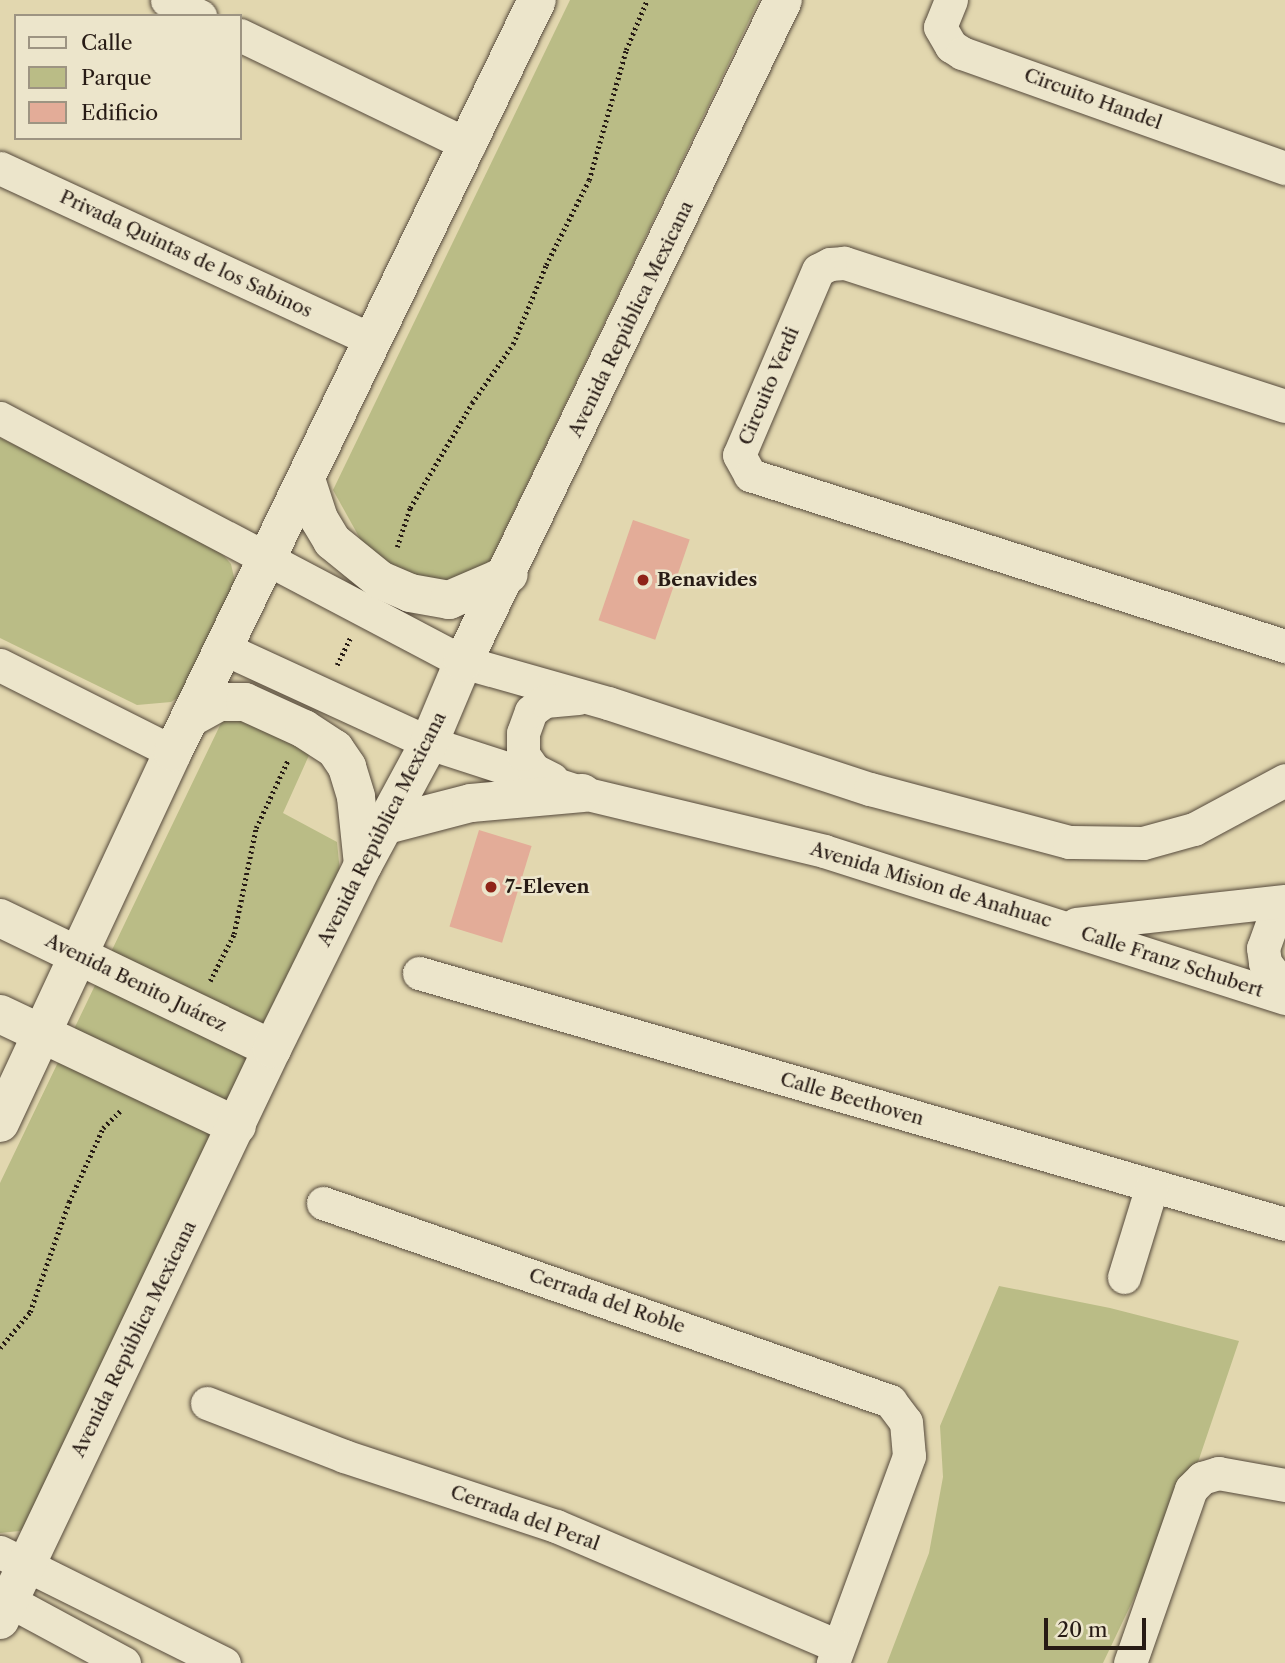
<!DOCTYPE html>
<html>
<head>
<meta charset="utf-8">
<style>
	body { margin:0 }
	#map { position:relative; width:1285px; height:1663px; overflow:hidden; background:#e2d7af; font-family:"Libre Caslon Text",serif }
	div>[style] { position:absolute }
	.green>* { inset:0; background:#babc86 }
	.building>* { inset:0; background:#e3ac98; transform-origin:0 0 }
	.path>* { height:4.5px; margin-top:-2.25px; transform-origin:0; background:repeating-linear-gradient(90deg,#271b15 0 2px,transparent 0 5.5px) }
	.roads { filter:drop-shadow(0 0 2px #564a3c) drop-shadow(0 0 2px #564a3c) }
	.street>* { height:33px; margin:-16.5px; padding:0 16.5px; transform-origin:16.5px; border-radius:16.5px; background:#ece5cb }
	.secondary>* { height:38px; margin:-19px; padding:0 19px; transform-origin:19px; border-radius:19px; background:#ece5cb }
	.dots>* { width:19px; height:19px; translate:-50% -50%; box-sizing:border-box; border:4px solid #ece5cb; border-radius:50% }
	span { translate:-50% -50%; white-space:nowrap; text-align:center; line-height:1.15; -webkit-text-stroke:5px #ece5cb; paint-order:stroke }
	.street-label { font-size:19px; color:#271b15 }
	.poi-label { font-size:19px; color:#271b15; font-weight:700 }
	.left { translate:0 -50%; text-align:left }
	.legend { position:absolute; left:14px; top:14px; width:228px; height:126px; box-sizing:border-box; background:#ece5cb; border:2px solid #9d9482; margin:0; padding:9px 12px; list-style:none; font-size:21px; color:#271b15 }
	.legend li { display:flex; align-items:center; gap:14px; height:35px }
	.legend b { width:35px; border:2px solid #9d9482 }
	.scale { position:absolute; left:1044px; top:1618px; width:102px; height:32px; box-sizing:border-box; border:4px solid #271b15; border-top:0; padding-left:9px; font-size:21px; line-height:24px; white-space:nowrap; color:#271b15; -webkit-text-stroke:5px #ece5cb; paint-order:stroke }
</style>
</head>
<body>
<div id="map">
	<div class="green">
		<i style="clip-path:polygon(570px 0,759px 0,480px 582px,454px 589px,416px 577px,368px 553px,333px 490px)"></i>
		<i style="clip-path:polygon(0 438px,207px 537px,231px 564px,238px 595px,194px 687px,171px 702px,137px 705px,0 638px)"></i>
		<i style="clip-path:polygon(245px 710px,315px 742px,283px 813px,337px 842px,341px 882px,36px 1516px,20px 1531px,0 1533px,0 1183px,224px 717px)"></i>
		<i style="clip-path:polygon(999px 1286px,1110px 1308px,1239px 1341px,1196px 1468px,1103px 1663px,887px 1663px,929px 1553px,943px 1477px,940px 1426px)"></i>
	</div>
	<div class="building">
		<i style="left:633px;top:520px;width:60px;height:106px;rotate:19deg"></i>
		<i style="left:479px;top:830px;width:55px;height:101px;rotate:17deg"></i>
	</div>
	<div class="path">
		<i style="left:397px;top:547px;width:41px;rotate:-71.6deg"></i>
		<i style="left:410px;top:508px;width:122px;rotate:-59.4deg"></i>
		<i style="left:472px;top:403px;width:72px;rotate:-55.2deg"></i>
		<i style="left:513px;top:344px;width:86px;rotate:-67.3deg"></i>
		<i style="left:546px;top:265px;width:95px;rotate:-63.2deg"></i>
		<i style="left:589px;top:180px;width:135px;rotate:-74.1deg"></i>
		<i style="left:626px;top:50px;width:54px;rotate:-67.2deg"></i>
		<i style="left:337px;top:665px;width:30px;rotate:-64deg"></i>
		<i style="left:210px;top:981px;width:53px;rotate:-62.9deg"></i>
		<i style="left:234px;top:934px;width:108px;rotate:-78.3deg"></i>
		<i style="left:256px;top:828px;width:75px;rotate:-64.8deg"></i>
		<i style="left:0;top:1348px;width:47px;rotate:-50.2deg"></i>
		<i style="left:30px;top:1312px;width:117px;rotate:-70.5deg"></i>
		<i style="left:69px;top:1202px;width:81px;rotate:-65.3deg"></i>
		<i style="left:103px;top:1128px;width:24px;rotate:-45deg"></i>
	</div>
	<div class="roads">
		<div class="street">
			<i style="left:167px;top:0;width:37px;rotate:26deg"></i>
			<i style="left:951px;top:0;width:29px;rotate:112deg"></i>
			<i style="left:940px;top:27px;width:22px;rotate:60deg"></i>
			<i style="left:951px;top:46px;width:13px;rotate:32deg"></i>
			<i style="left:962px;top:53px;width:343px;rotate:19.6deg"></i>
			<i style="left:240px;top:35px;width:254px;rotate:25.7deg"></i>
			<i style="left:0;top:168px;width:410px;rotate:24.8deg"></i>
			<i style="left:1285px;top:406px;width:464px;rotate:-162deg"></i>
			<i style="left:844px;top:263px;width:14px;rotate:176deg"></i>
			<i style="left:830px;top:264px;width:13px;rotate:153deg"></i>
			<i style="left:818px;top:270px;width:201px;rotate:113.1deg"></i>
			<i style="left:739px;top:455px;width:23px;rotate:61deg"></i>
			<i style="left:750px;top:475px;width:562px;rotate:17.73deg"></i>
			<i style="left:0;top:418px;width:523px;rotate:27.79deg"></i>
			<i style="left:463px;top:662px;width:151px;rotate:15.8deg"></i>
			<i style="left:608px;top:703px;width:276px;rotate:18.2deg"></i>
			<i style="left:870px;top:789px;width:206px;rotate:14.9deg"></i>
			<i style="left:1069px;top:842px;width:74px;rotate:0.8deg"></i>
			<i style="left:1143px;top:843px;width:53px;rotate:-15.4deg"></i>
			<i style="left:1194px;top:829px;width:103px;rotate:-28.3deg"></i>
			<i style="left:225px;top:649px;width:225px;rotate:24.7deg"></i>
			<i style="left:429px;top:743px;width:162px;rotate:18deg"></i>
			<i style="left:583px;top:793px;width:248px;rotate:13.5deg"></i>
			<i style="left:824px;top:851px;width:484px;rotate:17.7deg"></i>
			<i style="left:0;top:665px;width:194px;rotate:26.7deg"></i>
			<i style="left:552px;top:779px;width:20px;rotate:-153deg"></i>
			<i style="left:534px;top:770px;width:19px;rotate:-125deg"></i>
			<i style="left:523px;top:754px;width:21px;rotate:-90deg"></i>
			<i style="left:523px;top:733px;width:23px;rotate:-70deg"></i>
			<i style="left:531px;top:711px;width:17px;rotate:-36deg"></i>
			<i style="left:545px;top:701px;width:33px;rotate:-5deg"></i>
			<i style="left:1285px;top:909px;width:14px;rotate:141deg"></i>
			<i style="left:1274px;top:918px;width:32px;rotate:110deg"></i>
			<i style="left:1263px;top:948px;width:15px;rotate:82deg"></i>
			<i style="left:1265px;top:963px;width:32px;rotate:51deg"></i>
			<i style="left:1076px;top:924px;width:210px;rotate:-6.3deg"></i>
			<i style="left:419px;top:973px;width:902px;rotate:16.16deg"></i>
			<i style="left:323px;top:1203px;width:601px;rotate:19.25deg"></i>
			<i style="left:890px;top:1401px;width:26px;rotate:53deg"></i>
			<i style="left:906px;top:1422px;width:34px;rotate:85deg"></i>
			<i style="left:909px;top:1456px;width:221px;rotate:110.2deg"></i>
			<i style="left:1124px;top:1277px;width:95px;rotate:-72.9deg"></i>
			<i style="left:207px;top:1403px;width:147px;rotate:21.1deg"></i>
			<i style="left:344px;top:1456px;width:223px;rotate:18.3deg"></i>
			<i style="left:556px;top:1526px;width:306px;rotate:23.1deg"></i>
			<i style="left:0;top:1552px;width:250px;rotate:26.4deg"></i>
			<i style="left:0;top:1596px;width:141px;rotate:28.4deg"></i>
			<i style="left:1130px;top:1663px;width:184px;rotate:-70.7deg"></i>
			<i style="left:1191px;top:1489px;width:16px;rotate:-45deg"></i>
			<i style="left:1202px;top:1478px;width:17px;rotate:-17deg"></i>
			<i style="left:1218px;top:1473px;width:68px;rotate:10.2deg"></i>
		</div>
		<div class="secondary">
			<i style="left:306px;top:479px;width:42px;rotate:72deg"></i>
			<i style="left:319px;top:519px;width:26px;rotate:59deg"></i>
			<i style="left:332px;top:541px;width:62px;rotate:39.1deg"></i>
			<i style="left:380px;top:580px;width:33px;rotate:23deg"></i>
			<i style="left:410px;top:593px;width:40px;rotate:10deg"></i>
			<i style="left:449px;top:600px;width:65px;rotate:-23.4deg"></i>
			<i style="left:194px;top:716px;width:29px;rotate:-29deg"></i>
			<i style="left:219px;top:702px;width:26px"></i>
			<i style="left:245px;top:702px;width:65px;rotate:24.6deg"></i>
			<i style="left:304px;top:729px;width:37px;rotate:33deg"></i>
			<i style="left:335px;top:749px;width:22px;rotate:56deg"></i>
			<i style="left:347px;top:767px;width:31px;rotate:73deg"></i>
			<i style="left:356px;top:797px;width:68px;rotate:84.1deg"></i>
			<i style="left:386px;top:825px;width:88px;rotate:-14.5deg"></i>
			<i style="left:471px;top:803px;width:112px;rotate:-5.1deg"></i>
			<i style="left:0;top:918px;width:302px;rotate:25.7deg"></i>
			<i style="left:0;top:1014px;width:262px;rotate:25.3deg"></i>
			<i style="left:0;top:1123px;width:409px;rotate:-65deg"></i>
			<i style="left:173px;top:752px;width:835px;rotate:-64.17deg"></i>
			<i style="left:0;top:1620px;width:632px;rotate:-64.53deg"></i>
			<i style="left:272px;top:1049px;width:205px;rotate:-63.7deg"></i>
			<i style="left:363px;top:865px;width:139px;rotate:-61.6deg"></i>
			<i style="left:429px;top:743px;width:88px;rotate:-67.2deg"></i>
			<i style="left:463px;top:662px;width:735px;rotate:-64.2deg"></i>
		</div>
	</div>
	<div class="dots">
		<i style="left:643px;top:580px;background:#8f2418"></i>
		<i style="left:491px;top:887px;background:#8f2418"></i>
	</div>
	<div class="street-label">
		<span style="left:1093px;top:99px;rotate:20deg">Circuito Handel</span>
		<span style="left:186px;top:254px;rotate:25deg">Privada Quintas de los Sabinos</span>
		<span style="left:631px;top:319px;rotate:-64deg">Avenida República Mexicana</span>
		<span style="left:769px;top:386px;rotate:-67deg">Circuito Verdi</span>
		<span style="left:382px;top:829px;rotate:-63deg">Avenida República Mexicana</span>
		<span style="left:931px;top:885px;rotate:17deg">Avenida Mision de Anahuac</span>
		<span style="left:1172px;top:962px;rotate:18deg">Calle Franz Schubert</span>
		<span style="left:136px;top:983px;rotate:26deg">Avenida Benito Juárez</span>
		<span style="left:852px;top:1099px;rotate:16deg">Calle Beethoven</span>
		<span style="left:607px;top:1301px;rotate:19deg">Cerrada del Roble</span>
		<span style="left:134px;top:1339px;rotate:-64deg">Avenida República Mexicana</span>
		<span style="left:525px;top:1518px;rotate:20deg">Cerrada del Peral</span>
	</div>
	<div class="poi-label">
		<span class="left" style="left:657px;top:580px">Benavides</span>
		<span class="left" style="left:505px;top:887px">7-Eleven</span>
	</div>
	<ul class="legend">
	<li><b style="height:9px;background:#ece5cb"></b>Calle</li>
	<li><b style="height:19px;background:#babc86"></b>Parque</li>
	<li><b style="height:19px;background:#e3ac98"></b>Edificio</li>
	</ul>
	<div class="scale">20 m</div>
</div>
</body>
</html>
